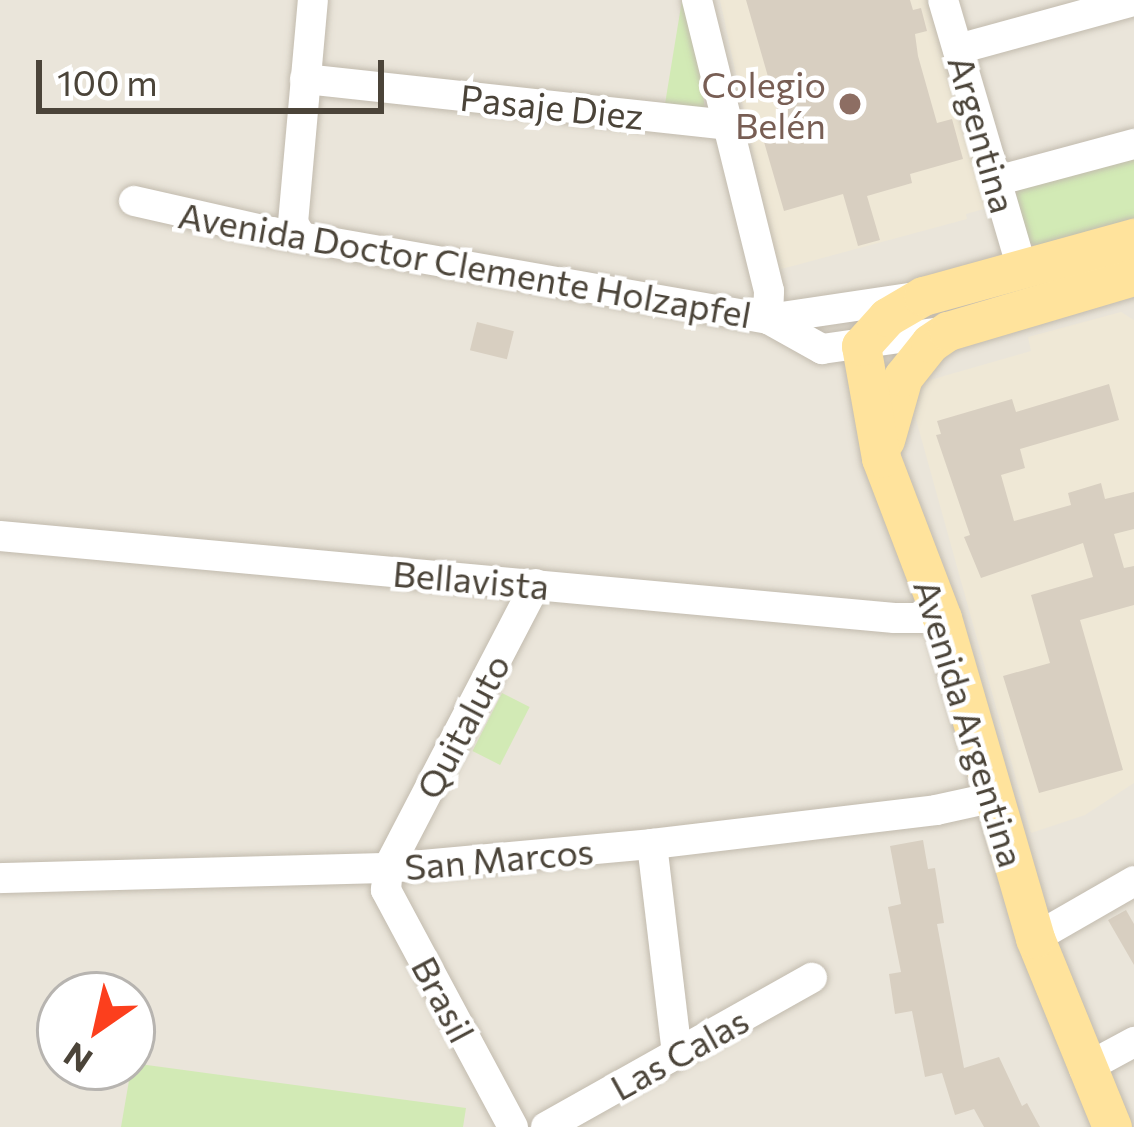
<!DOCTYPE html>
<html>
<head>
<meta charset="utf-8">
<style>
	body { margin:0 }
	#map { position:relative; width:1134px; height:1127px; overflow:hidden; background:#f6f3ec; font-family:Commissioner,sans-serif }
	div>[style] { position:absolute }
	.residential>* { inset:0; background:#eae5da }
	.education>* { inset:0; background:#efe8d6 }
	.green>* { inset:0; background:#d2eab5; transform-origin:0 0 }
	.building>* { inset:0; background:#d8cfc1; transform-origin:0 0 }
	.roads { filter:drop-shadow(0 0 3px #c2bbae) drop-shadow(0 0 3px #c2bbae) }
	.minor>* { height:30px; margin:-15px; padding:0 15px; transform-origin:15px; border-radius:15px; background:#fff }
	.major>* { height:39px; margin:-19.5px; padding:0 19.5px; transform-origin:19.5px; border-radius:19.5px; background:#ffe39c }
	.dots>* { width:33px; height:33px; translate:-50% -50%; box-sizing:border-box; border:6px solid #fff; border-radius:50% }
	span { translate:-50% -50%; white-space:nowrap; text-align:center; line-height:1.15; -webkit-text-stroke:9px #fff; paint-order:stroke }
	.education-label { font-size:36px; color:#785e54 }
	.right { translate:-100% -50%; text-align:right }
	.street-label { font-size:36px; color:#4b4439 }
	.north { position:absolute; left:36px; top:971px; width:120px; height:120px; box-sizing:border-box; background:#fff; border:3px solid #b7b4b0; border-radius:50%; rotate:214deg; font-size:33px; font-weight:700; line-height:48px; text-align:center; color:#4b4439 }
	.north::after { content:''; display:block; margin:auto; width:42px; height:54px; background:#fc3f1d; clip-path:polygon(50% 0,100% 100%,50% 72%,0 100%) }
	.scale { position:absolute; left:36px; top:60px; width:348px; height:54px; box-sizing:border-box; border:6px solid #4b4439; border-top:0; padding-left:15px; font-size:36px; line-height:42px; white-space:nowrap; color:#4b4439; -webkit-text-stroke:9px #fff; paint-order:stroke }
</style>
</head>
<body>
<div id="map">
	<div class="residential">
		<i style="clip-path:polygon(evenodd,0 0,1134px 0,1134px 1127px,0 1127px,0 0,60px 995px,132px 995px,132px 1067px,60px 1067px,60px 995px)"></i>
	</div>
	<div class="education">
		<i style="clip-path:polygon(720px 0,927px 0,987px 208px,966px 214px,967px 219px,778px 270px)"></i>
		<i style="clip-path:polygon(1121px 312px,1134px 320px,1134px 783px,1085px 815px,1031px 833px,912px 405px,923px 382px,1031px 351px,1028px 337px)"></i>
	</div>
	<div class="green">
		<i style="clip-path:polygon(682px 0,689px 0,706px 115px,664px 110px)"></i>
		<i style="clip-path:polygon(1134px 152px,1134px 224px,1042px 248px,1028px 243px,1014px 185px)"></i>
		<i style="left:502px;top:693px;width:31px;height:65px;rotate:27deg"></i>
		<i style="clip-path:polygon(132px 1063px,466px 1108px,463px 1127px,121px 1127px)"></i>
	</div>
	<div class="building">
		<i style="clip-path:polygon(746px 0,910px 0,913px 10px,921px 8px,927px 31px,915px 34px,918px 56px,937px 123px,952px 119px,963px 159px,910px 174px,912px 183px,867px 196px,880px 240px,858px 246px,843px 194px,784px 211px,760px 128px,781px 122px)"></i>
		<i style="left:477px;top:322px;width:38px;height:29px;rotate:14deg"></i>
		<i style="clip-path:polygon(1109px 384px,1119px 420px,1020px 449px,1025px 468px,1001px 475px,1014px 521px,1071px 505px,1068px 493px,1101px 483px,1105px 499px,1134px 492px,1134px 529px,1114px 534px,1124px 568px,1134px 566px,1134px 605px,1080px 620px,1123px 770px,1039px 793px,1003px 676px,1050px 663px,1031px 595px,1093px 577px,1083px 543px,981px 578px,964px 537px,970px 535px,936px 435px,941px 434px,937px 421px,1012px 399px,1016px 412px)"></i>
		<i style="clip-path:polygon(923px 840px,928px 869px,935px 868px,944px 923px,937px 924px,964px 1068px,999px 1057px,1022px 1106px,1027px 1103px,1040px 1127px,984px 1127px,974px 1109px,955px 1115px,942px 1073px,925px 1077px,912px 1011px,895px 1014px,889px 974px,901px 972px,888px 907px,901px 904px,890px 846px)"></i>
		<i style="clip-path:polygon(1126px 910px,1134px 924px,1134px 965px,1108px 920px)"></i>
	</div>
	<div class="roads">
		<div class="minor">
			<i style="left:697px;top:0;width:300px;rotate:76.1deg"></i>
			<i style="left:769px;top:291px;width:28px;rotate:92deg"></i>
			<i style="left:943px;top:0;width:280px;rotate:73.6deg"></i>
			<i style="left:958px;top:49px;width:182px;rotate:-15.3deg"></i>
			<i style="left:305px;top:79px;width:424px;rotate:6.2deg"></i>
			<i style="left:996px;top:181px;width:143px;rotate:-15deg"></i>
			<i style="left:134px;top:201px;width:141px;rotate:12.7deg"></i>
			<i style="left:272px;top:232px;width:504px;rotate:9.95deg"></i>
			<i style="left:768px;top:319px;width:62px;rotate:29.1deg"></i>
			<i style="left:822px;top:349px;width:127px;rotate:-8.1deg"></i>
			<i style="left:301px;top:236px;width:15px;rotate:-122deg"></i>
			<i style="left:293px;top:223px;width:224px;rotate:-84.9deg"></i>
			<i style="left:768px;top:319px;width:144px;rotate:-8.4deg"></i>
			<i style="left:0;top:536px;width:898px;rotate:5.24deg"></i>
			<i style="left:894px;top:618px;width:48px"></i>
			<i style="left:652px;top:844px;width:211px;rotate:83.2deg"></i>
			<i style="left:0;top:878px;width:388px;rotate:-1.5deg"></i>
			<i style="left:388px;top:868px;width:265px;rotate:-5.2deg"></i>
			<i style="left:652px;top:844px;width:286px;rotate:-6.8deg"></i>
			<i style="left:936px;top:810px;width:60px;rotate:-12.4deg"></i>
			<i style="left:1035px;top:938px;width:114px;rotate:-29.9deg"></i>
			<i style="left:1084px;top:1069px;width:57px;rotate:-28.4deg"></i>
			<i style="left:513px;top:1127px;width:269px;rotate:-118.2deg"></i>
			<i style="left:386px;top:890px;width:22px;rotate:-85deg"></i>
			<i style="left:388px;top:868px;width:320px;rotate:-62.5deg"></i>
			<i style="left:546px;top:1127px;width:305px;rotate:-29.3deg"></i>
		</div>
		<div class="major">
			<i style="left:885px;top:440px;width:66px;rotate:-74.1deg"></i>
			<i style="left:903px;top:377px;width:43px;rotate:-51.5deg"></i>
			<i style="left:930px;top:343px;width:22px;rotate:-34deg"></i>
			<i style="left:948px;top:331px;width:194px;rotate:-16.5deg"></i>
			<i style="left:1112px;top:1127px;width:204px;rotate:-112.2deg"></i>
			<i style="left:1035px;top:938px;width:333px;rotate:-106.2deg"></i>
			<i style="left:942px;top:618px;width:171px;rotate:-110.9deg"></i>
			<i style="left:881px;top:458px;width:114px;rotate:-100.1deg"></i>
			<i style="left:861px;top:346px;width:39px;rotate:-48deg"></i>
			<i style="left:887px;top:317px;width:42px;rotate:-30.3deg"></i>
			<i style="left:923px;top:296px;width:219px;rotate:-15.4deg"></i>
		</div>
	</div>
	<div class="dots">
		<i style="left:850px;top:104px;background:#8d6e63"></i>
	</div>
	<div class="education-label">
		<span class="right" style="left:826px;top:104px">Colegio<br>Belén</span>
	</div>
	<div class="street-label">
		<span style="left:552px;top:106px;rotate:6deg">Pasaje Diez</span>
		<span style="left:983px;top:134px;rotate:74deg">Argentina</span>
		<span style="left:465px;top:264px;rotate:10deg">Avenida Doctor Clemente Holzapfel</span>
		<span style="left:471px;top:579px;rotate:5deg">Bellavista</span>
		<span style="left:970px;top:723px;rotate:73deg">Avenida Argentina</span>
		<span style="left:462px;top:726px;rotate:-62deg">Quitaluto</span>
		<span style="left:499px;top:858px;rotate:-5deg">San Marcos</span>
		<span style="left:444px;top:999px;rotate:62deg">Brasil</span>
		<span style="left:679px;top:1053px;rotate:-29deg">Las Calas</span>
	</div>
	<div class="north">N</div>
	<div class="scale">100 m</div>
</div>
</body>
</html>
